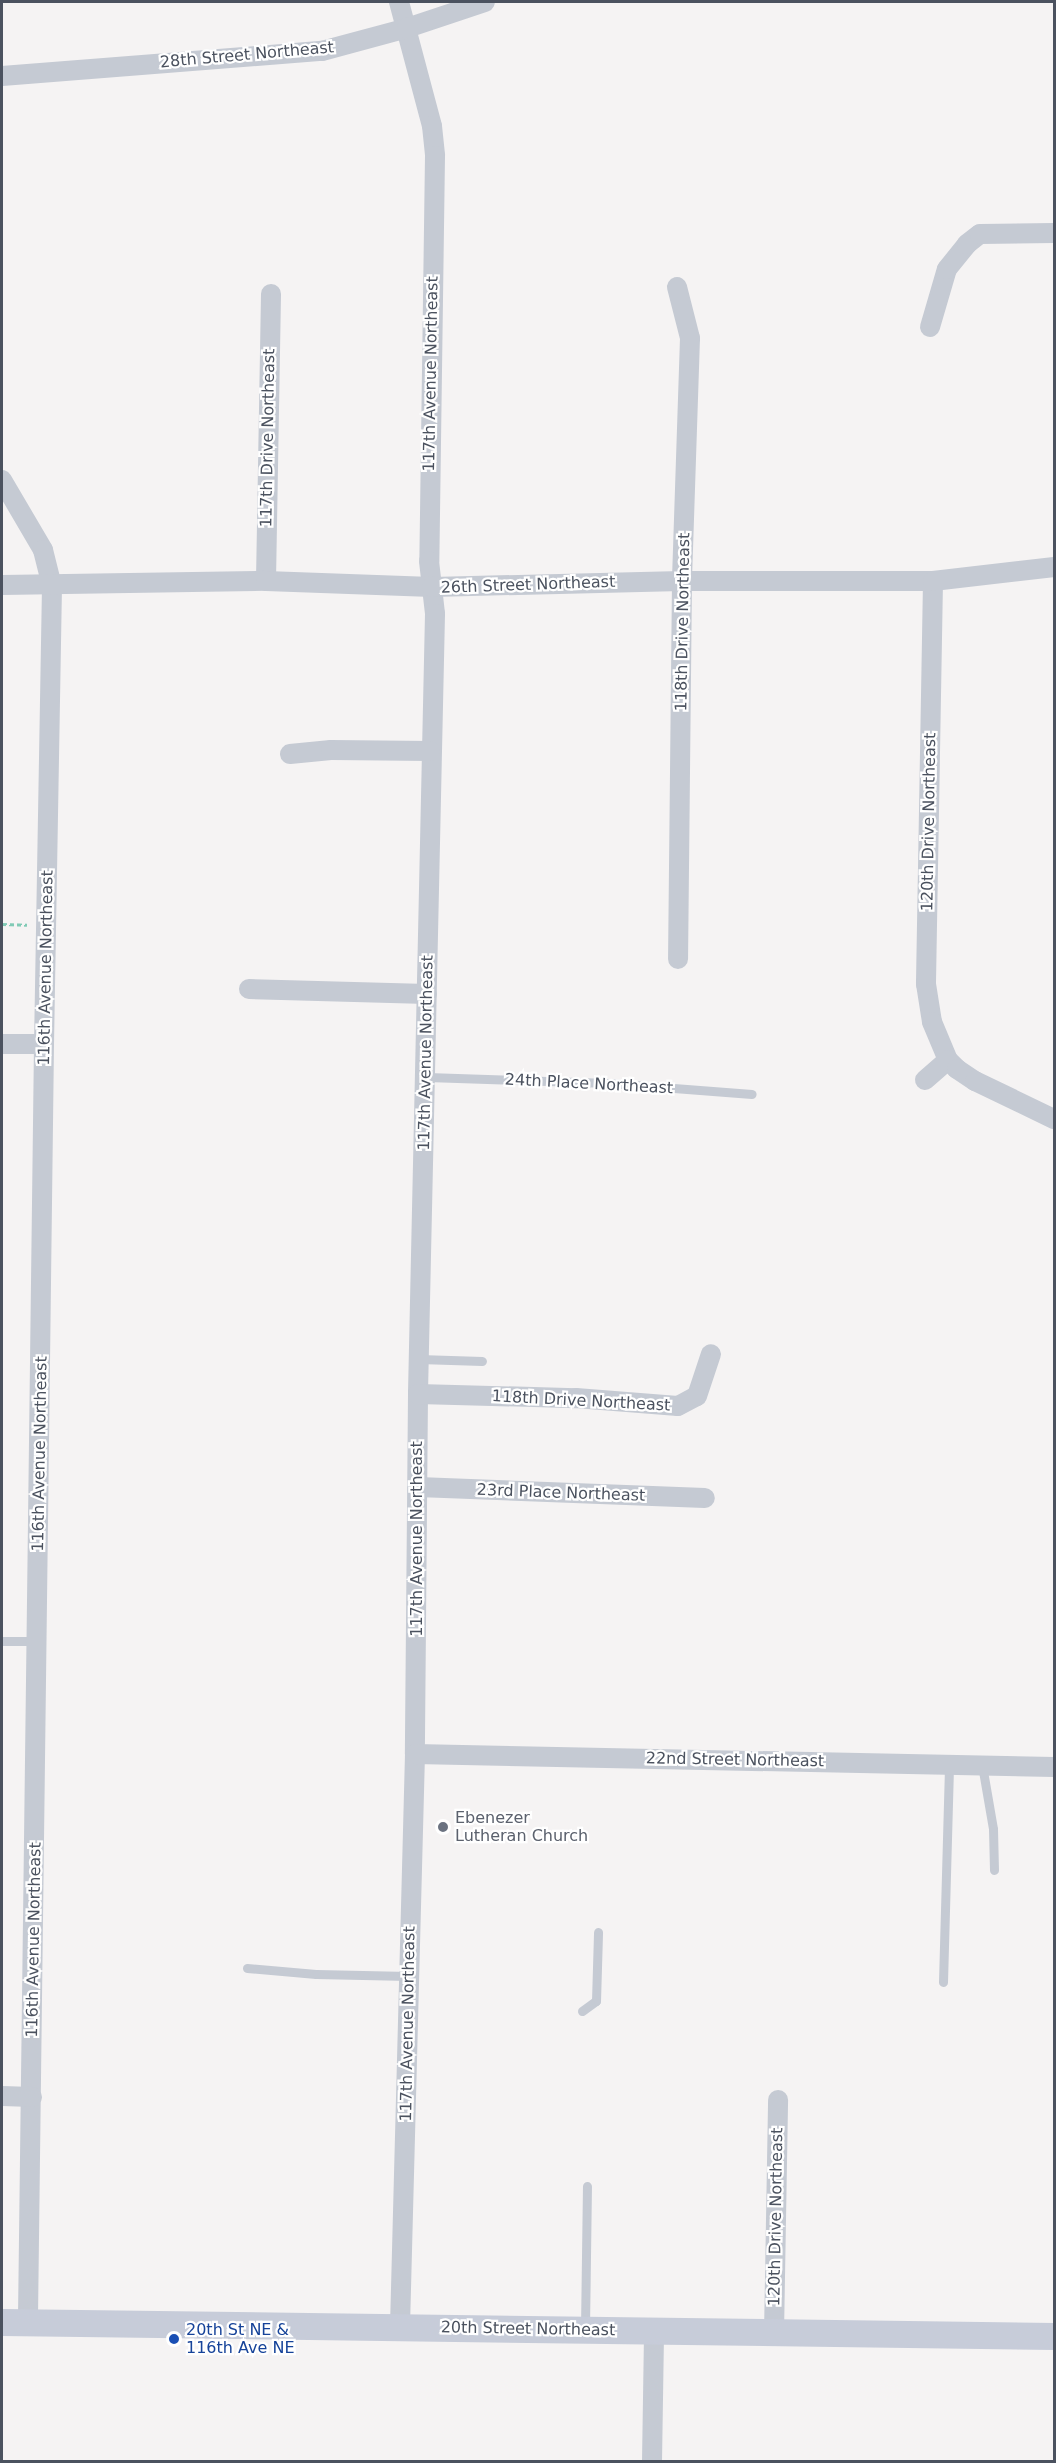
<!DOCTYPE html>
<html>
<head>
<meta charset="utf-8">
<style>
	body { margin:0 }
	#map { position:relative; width:1056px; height:2463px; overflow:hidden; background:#f5f3f3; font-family:"DejaVu Sans",sans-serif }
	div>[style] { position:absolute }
	.path>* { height:3px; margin-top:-1.5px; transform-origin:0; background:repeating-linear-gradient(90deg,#80cab5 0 4.5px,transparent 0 7.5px) }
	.lane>* { height:9px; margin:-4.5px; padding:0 4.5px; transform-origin:4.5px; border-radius:4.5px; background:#c5cad3 }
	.street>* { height:20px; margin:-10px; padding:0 10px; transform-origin:10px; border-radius:10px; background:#c5cad3 }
	.secondary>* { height:27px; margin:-13.5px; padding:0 13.5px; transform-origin:13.5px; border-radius:13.5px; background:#c7ccd9 }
	.dots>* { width:16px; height:16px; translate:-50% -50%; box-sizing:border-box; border:3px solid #fff; border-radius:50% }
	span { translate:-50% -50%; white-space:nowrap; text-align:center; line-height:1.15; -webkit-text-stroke:4.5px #fff; paint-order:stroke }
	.street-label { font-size:16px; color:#4b525f }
	.worship-label { font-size:16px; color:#5b616d }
	.left { translate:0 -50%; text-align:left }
	.transit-label { font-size:16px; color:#164399 }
	.frame { position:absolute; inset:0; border:3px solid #4b525f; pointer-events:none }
</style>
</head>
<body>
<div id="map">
	<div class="path">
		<i style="left:2px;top:924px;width:25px;rotate:2deg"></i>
	</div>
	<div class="lane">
		<i style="left:427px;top:1077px;width:182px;rotate:1.9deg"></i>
		<i style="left:609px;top:1083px;width:143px;rotate:4.4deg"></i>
		<i style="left:419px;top:1359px;width:63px;rotate:1.8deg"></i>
		<i style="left:2px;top:1641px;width:36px"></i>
		<i style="left:982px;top:1765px;width:65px;rotate:80.2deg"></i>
		<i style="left:993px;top:1829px;width:41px;rotate:88.6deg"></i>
		<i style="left:247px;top:1968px;width:69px;rotate:5deg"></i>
		<i style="left:316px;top:1974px;width:93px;rotate:1.2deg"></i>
		<i style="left:943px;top:1982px;width:218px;rotate:-88.4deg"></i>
		<i style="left:582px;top:2011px;width:17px;rotate:-36deg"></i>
		<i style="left:596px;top:2001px;width:69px;rotate:-88.3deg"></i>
		<i style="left:585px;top:2328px;width:142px;rotate:-89.2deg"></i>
	</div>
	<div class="street">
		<i style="left:399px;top:2px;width:128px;rotate:75.1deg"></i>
		<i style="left:432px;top:126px;width:30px;rotate:84deg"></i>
		<i style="left:435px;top:156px;width:405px;rotate:90.8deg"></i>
		<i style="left:429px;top:561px;width:53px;rotate:83.5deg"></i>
		<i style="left:435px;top:614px;width:780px;rotate:91.25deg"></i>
		<i style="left:418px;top:1394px;width:360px;rotate:90.5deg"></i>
		<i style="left:415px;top:1754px;width:572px;rotate:91.5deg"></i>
		<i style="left:2px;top:76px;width:321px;rotate:-4.5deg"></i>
		<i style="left:322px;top:51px;width:88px;rotate:-15.1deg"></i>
		<i style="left:407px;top:28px;width:82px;rotate:-18.4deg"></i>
		<i style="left:677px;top:287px;width:53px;rotate:75.7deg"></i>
		<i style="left:690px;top:338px;width:243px;rotate:91.9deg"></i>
		<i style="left:682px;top:581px;width:378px;rotate:90.6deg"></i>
		<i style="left:930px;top:327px;width:60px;rotate:-73.7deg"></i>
		<i style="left:947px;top:269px;width:32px;rotate:-51deg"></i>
		<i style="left:967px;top:244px;width:16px;rotate:-38deg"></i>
		<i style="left:980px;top:234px;width:74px;rotate:-0.8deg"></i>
		<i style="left:2px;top:480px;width:81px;rotate:59.6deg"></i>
		<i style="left:43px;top:550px;width:37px;rotate:76deg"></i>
		<i style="left:52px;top:586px;width:458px;rotate:91deg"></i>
		<i style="left:44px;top:1044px;width:1278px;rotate:90.72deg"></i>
		<i style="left:266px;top:581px;width:287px;rotate:-89deg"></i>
		<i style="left:933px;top:581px;width:403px;rotate:91deg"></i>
		<i style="left:926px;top:984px;width:38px;rotate:81deg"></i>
		<i style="left:932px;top:1022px;width:41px;rotate:67.2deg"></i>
		<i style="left:2px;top:585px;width:264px;rotate:-0.9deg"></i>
		<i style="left:266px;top:581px;width:166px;rotate:2.1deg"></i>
		<i style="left:432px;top:587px;width:250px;rotate:-1.4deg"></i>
		<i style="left:682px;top:581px;width:251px"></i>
		<i style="left:933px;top:581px;width:122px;rotate:-6.6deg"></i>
		<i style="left:290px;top:754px;width:41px;rotate:-5.6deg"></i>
		<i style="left:331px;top:750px;width:99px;rotate:0.6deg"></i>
		<i style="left:249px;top:989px;width:178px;rotate:1.6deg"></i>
		<i style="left:2px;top:1044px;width:42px"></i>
		<i style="left:925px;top:1080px;width:30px;rotate:-41deg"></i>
		<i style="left:948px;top:1060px;width:13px;rotate:45deg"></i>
		<i style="left:957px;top:1069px;width:22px;rotate:34deg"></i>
		<i style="left:975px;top:1081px;width:88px;rotate:25.7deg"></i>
		<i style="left:418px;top:1394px;width:158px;rotate:1.5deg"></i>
		<i style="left:576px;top:1398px;width:102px;rotate:4.5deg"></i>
		<i style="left:678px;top:1406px;width:21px;rotate:-28deg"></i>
		<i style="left:697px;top:1396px;width:44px;rotate:-71.6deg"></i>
		<i style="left:418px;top:1487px;width:287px;rotate:2.2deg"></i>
		<i style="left:415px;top:1754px;width:639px;rotate:1.17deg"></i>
		<i style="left:2px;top:2096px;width:30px;rotate:2deg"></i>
		<i style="left:774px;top:2334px;width:234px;rotate:-89deg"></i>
		<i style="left:652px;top:2462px;width:130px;rotate:-89.1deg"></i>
	</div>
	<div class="secondary">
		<i style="left:2px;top:2322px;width:1052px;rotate:0.76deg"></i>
	</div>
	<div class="dots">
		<i style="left:443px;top:1827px;background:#6b7280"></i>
		<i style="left:174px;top:2339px;background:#1a4fb4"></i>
	</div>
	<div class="street-label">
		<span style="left:247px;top:55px;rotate:-5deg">28th Street Northeast</span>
		<span style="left:431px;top:374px;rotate:-89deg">117th Avenue Northeast</span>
		<span style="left:268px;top:438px;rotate:-89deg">117th Drive Northeast</span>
		<span style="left:528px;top:585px;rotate:-2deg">26th Street Northeast</span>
		<span style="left:683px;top:622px;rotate:-89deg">118th Drive Northeast</span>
		<span style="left:929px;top:822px;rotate:-89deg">120th Drive Northeast</span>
		<span style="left:46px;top:968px;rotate:-89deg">116th Avenue Northeast</span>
		<span style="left:426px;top:1053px;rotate:-89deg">117th Avenue Northeast</span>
		<span style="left:589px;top:1084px;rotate:3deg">24th Place Northeast</span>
		<span style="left:581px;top:1401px;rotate:3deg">118th Drive Northeast</span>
		<span style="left:40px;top:1454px;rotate:-89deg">116th Avenue Northeast</span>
		<span style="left:561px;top:1493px;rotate:2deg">23rd Place Northeast</span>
		<span style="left:417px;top:1539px;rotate:-90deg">117th Avenue Northeast</span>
		<span style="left:735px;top:1760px;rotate:1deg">22nd Street Northeast</span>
		<span style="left:34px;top:1940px;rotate:-89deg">116th Avenue Northeast</span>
		<span style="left:408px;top:2024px;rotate:-89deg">117th Avenue Northeast</span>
		<span style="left:776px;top:2217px;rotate:-89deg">120th Drive Northeast</span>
		<span style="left:528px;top:2329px;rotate:1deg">20th Street Northeast</span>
	</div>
	<div class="worship-label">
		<span class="left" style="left:455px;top:1827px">Ebenezer<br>Lutheran Church</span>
	</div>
	<div class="transit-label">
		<span class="left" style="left:186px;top:2339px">20th St NE &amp;<br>116th Ave NE</span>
	</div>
	<div class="frame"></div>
</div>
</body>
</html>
